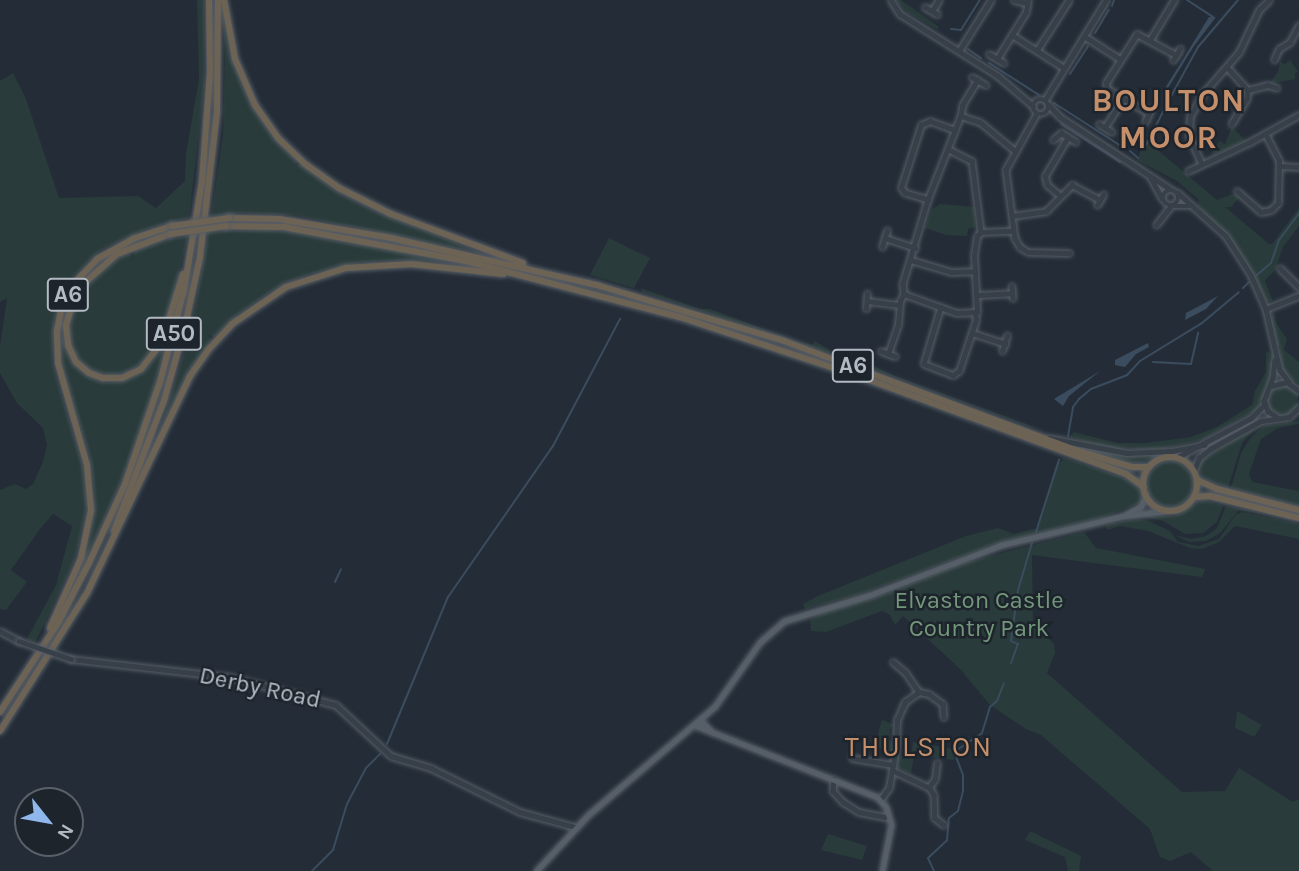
<!DOCTYPE html>
<html>
<head>
<meta charset="utf-8">
<style>
	body { margin:0 }
	#map { position:relative; width:1299px; height:871px; overflow:hidden; background:#242d37; font-family:Karla,sans-serif }
	div>[style] { position:absolute }
	.green>* { inset:0; background:#293b3a }
	.round { border-radius:50% }
	.water>* { inset:0; background:#3b4c5e }
	.stream>* { height:2px; margin:-1px; padding:0 1px; transform-origin:1px; border-radius:1px; background:#3b4c5e }
	.roads { filter:drop-shadow(0 0 2px #565d66) drop-shadow(0 0 2px #565d66) }
	.minor>* { height:4.5px; margin:-2.25px; padding:0 2.25px; transform-origin:2.25px; border-radius:2.25px; background:#373f48 }
	.minor>.ring { margin:-2.25px; padding:0; box-sizing:content-box; background:none; border:4.5px solid #373f48; border-radius:50% }
	.major>* { height:5px; margin:-2.5px; padding:0 2.5px; transform-origin:2.5px; border-radius:2.5px; background:#565e68 }
	.highway>* { height:6px; margin:-3px; padding:0 3px; transform-origin:3px; border-radius:3px; background:#6d6355 }
	.highway>.ring { margin:-3px; padding:0; box-sizing:content-box; background:none; border:6px solid #6d6355; border-radius:50% }
	.bridges { filter:drop-shadow(0 0 2px #565d66) drop-shadow(0 0 2px #565d66) }
	.minor-bridge>* { height:4.5px; margin:-2.25px; padding:0 2.25px; transform-origin:2.25px; border-radius:2.25px; background:#373f48 }
	.highway-bridge>* { height:6px; margin:-3px; padding:0 3px; transform-origin:3px; border-radius:3px; background:#6d6355 }
	span { translate:-50% -50%; white-space:nowrap; text-align:center; line-height:1.15; -webkit-text-stroke:5px #1d242c; paint-order:stroke }
	.shield-label span { padding:2px 5px; background:#1d242c; border:2px solid; border-radius:5px; -webkit-text-stroke-width:0 }
	.shield-label { font-size:23px; color:#b3bac4; font-weight:700 }
	.park-label { font-size:24px; color:#73977b }
	.street-label { font-size:24px; color:#b3bac4 }
	.quarter-label { font-size:28px; color:#c68f6b; letter-spacing:2px }
	.district-label { font-size:32px; color:#c68f6b; font-weight:700; letter-spacing:2px }
	.north { position:absolute; left:14px; top:787px; width:70px; height:70px; box-sizing:border-box; background:#1d242c; border:2px solid #596069; border-radius:50%; rotate:121deg; font-size:19px; font-weight:700; line-height:28px; text-align:center; color:#b3bac4 }
	.north::after { content:''; display:block; margin:auto; width:24px; height:32px; background:#90b7eb; clip-path:polygon(50% 0,100% 100%,50% 72%,0 100%) }
</style>
</head>
<body>
<div id="map">
	<div class="green">
		<i style="clip-path:polygon(197px 0,204px 0,204px 87px,189px 218px,144px 230px,101px 250px,74px 275px,55px 316px,52px 363px,83px 467px,87px 505px,75px 559px,35px 643px,27px 639px,56px 585px,72px 526px,53px 514px,40px 529px,11px 570px,27px 582px,6px 610px,0 609px,0 490px,15px 484px,26px 489px,33px 484px,43px 462px,47px 445px,43px 428px,17px 403px,0 373px,0 347px,7px 298px,0 302px,0 81px,13px 73px,26px 99px,59px 198px,138px 196px,156px 208px,185px 181px,186px 154px,199px 79px)"></i>
		<i style="clip-path:polygon(895px 0,901px 0,939px 27px,937px 29px,908px 13px)"></i>
		<i style="clip-path:polygon(222px 5px,231px 54px,244px 89px,266px 127px,297px 161px,295px 166px,301px 164px,329px 184px,389px 216px,490px 256px,295px 215px,240px 213px,211px 217px,223px 136px,225px 60px)"></i>
		<i style="clip-path:polygon(1290px 60px,1298px 72px,1295px 73px,1295px 79px,1269px 84px,1278px 72px,1280px 62px,1285px 64px)"></i>
		<i style="clip-path:polygon(1232px 127px,1246px 141px,1211px 156px,1219px 141px,1225px 144px)"></i>
		<i style="clip-path:polygon(1146px 140px,1217px 200px,1232px 194px,1239px 198px,1231px 207px,1225px 207px,1269px 244px,1272px 244px,1299px 208px,1299px 226px,1283px 247px,1275px 270px,1265px 280px,1273px 302px,1267px 301px,1241px 254px,1198px 205px,1199px 200px,1177px 181px,1137px 160px)"></i>
		<i style="clip-path:polygon(940px 204px,974px 207px,975px 227px,968px 229px,967px 236px,946px 235px,925px 228px,932px 209px)"></i>
		<i style="clip-path:polygon(225px 228px,261px 228px,317px 234px,469px 264px,405px 260px,358px 263px,310px 274px,269px 293px,239px 314px,215px 337px,209px 335px,211px 341px,192px 367px,158px 434px,191px 330px,208px 232px,225px 231px)"></i>
		<i style="clip-path:polygon(188px 236px,171px 308px,160px 340px,145px 362px,129px 372px,113px 376px,91px 371px,81px 363px,71px 346px,69px 323px,75px 301px,89px 281px,127px 251px,133px 257px,134px 248px,170px 237px,171px 239px)"></i>
		<i style="clip-path:polygon(609px 238px,650px 258px,634px 288px,590px 275px)"></i>
		<i style="clip-path:polygon(641px 288px,700px 309px,710px 309px,796px 341px,812px 345px,815px 341px,839px 356px,868px 363px,897px 377px,1043px 430px,1069px 437px,1074px 432px,1117px 443px,1145px 443px,1191px 437px,1217px 427px,1252px 405px,1255px 391px,1266px 372px,1266px 352px,1273px 353px,1274px 364px,1271px 381px,1256px 410px,1204px 439px,1164px 449px,1112px 449px,1025px 425px,826px 352px,642px 292px)"></i>
		<i style="clip-path:polygon(64px 312px,63px 335px,71px 361px,87px 375px,108px 381px,124px 380px,147px 367px,162px 347px,173px 322px,152px 395px,126px 471px,77px 580px,90px 540px,95px 496px,89px 454px,61px 367px,60px 341px)"></i>
		<i style="clip-path:polygon(1274px 312px,1276px 323px,1287px 339px,1284px 350px,1299px 362px,1299px 384px,1287px 378px,1281px 369px,1280px 346px,1277px 346px,1271px 318px)"></i>
		<i class="round" style="left:1268px;top:385px;width:30px;height:30px"></i>
		<i style="clip-path:polygon(1299px 421px,1299px 424px,1278px 428px,1261px 439px,1249px 474px,1252px 482px,1299px 491px,1299px 507px,1231px 488px,1241px 453px,1251px 437px,1264px 426px)"></i>
		<i style="clip-path:polygon(1256px 427px,1242px 443px,1228px 488px,1202px 478px,1198px 468px,1203px 459px)"></i>
		<i style="clip-path:polygon(1089px 449px,1127px 455px,1193px 449px,1164px 454px,1138px 464px,1088px 451px)"></i>
		<i style="clip-path:polygon(1061px 457px,1133px 481px,1142px 494px,1140px 503px,1101px 518px,992px 545px,861px 594px,805px 609px,803px 604px,818px 596px,966px 536px,998px 528px,1014px 534px,1037px 528px,1056px 465px,1063px 460px)"></i>
		<i class="round" style="left:1147px;top:461px;width:46px;height:46px"></i>
		<i style="clip-path:polygon(1200px 499px,1223px 506px,1217px 522px,1203px 533px,1185px 534px,1163px 521px,1144px 516px,1175px 516px)"></i>
		<i style="clip-path:polygon(1226px 506px,1272px 515px,1239px 510px,1220px 533px,1206px 541px,1189px 542px,1175px 535px,1191px 539px,1206px 536px,1217px 528px)"></i>
		<i style="clip-path:polygon(1243px 512px,1299px 524px,1299px 539px,1235px 526px,1219px 542px,1202px 549px,1190px 548px,1148px 531px,1120px 526px,1107px 530px,1106px 525px,1134px 519px,1149px 521px,1170px 531px,1178px 542px,1199px 546px,1219px 539px,1236px 514px)"></i>
		<i style="clip-path:polygon(1084px 532px,1096px 548px,1205px 569px,1202px 577px,1032px 555px,1033px 622px,1054px 644px,1055px 653px,1047px 673px,1182px 792px,1225px 791px,1239px 768px,1293px 802px,1299px 799px,1299px 871px,1213px 871px,1191px 852px,1170px 861px,1160px 857px,1150px 829px,1041px 735px,1026px 729px,990px 705px,961px 670px,903px 616px,895px 625px,890px 615px,882px 611px,826px 632px,811px 631px,810px 621px,823px 611px,885px 594px,960px 564px)"></i>
		<i style="clip-path:polygon(1237px 711px,1262px 725px,1254px 737px,1235px 728px)"></i>
		<i style="clip-path:polygon(882px 720px,895px 725px,890px 728px,889px 740px,895px 744px,890px 762px,889px 750px,874px 747px)"></i>
		<i style="clip-path:polygon(913px 742px,955px 749px,954px 760px,914px 755px,911px 774px,897px 767px,897px 756px,911px 756px)"></i>
		<i style="clip-path:polygon(1030px 831px,1081px 856px,1079px 871px,1068px 871px,1065px 857px,1025px 840px)"></i>
		<i style="clip-path:polygon(828px 834px,867px 846px,862px 860px,821px 850px)"></i>
	</div>
	<div class="water">
		<i style="clip-path:polygon(1209px 17px,1216px 17px,1194px 46px,1165px 93px,1164px 90px)"></i>
		<i style="clip-path:polygon(1218px 296px,1206px 309px,1185px 320px,1186px 313px)"></i>
		<i style="clip-path:polygon(1148px 343px,1149px 347px,1136px 354px,1125px 367px,1115px 365px,1115px 360px)"></i>
		<i style="clip-path:polygon(1100px 371px,1069px 396px,1063px 406px,1054px 399px)"></i>
	</div>
	<div class="stream">
		<i style="left:1187px;top:0;width:31px;rotate:33deg"></i>
		<i style="left:1112px;top:6px;width:6px;rotate:-72deg"></i>
		<i style="left:951px;top:29px;width:10px;rotate:6deg"></i>
		<i style="left:961px;top:30px;width:36px;rotate:-58deg"></i>
		<i style="left:1095px;top:33px;width:27px;rotate:-59deg"></i>
		<i style="left:968px;top:49px;width:16px;rotate:35deg"></i>
		<i style="left:989px;top:63px;width:59px;rotate:32.6deg"></i>
		<i style="left:1070px;top:74px;width:33px;rotate:-57deg"></i>
		<i style="left:1169px;top:100px;width:60px;rotate:-61.3deg"></i>
		<i style="left:1198px;top:47px;width:62px;rotate:-49.6deg"></i>
		<i style="left:1054px;top:103px;width:83px;rotate:32.7deg"></i>
		<i style="left:1061px;top:124px;width:70px;rotate:32.8deg"></i>
		<i style="left:1145px;top:147px;width:44px;rotate:-62.9deg"></i>
		<i style="left:1130px;top:151px;width:11px;rotate:41deg"></i>
		<i style="left:1257px;top:275px;width:18px;rotate:-41deg"></i>
		<i style="left:1271px;top:263px;width:24px;rotate:-71deg"></i>
		<i style="left:1279px;top:240px;width:34px;rotate:-53deg"></i>
		<i style="left:1243px;top:288px;width:8px;rotate:-45deg"></i>
		<i style="left:1153px;top:362px;width:38px;rotate:3deg"></i>
		<i style="left:1191px;top:364px;width:32px;rotate:-77deg"></i>
		<i style="left:1068px;top:436px;width:29px;rotate:-80deg"></i>
		<i style="left:1073px;top:407px;width:10px;rotate:-53deg"></i>
		<i style="left:1079px;top:399px;width:16px;rotate:-40deg"></i>
		<i style="left:1091px;top:389px;width:39px;rotate:-21deg"></i>
		<i style="left:1127px;top:375px;width:19px;rotate:-47deg"></i>
		<i style="left:1140px;top:361px;width:73px;rotate:-31.5deg"></i>
		<i style="left:1202px;top:323px;width:48px;rotate:-40deg"></i>
		<i style="left:1036px;top:532px;width:76px;rotate:-72.3deg"></i>
		<i style="left:335px;top:582px;width:14px;rotate:-65deg"></i>
		<i style="left:1011px;top:663px;width:20px;rotate:-70deg"></i>
		<i style="left:1018px;top:644px;width:8px;rotate:-157deg"></i>
		<i style="left:1011px;top:641px;width:51px;rotate:-82.2deg"></i>
		<i style="left:1018px;top:590px;width:49px;rotate:-73.4deg"></i>
		<i style="left:387px;top:744px;width:159px;rotate:-67.5deg"></i>
		<i style="left:448px;top:597px;width:184px;rotate:-55.2deg"></i>
		<i style="left:553px;top:446px;width:144px;rotate:-62.2deg"></i>
		<i style="left:956px;top:755px;width:5px;rotate:-79deg"></i>
		<i style="left:957px;top:750px;width:30px;rotate:-34deg"></i>
		<i style="left:982px;top:733px;width:27px;rotate:-73deg"></i>
		<i style="left:990px;top:707px;width:9px;rotate:-41deg"></i>
		<i style="left:997px;top:701px;width:19px;rotate:-69deg"></i>
		<i style="left:312px;top:871px;width:30px;rotate:-45deg"></i>
		<i style="left:333px;top:850px;width:48px;rotate:-73.1deg"></i>
		<i style="left:347px;top:804px;width:41px;rotate:-62.2deg"></i>
		<i style="left:366px;top:768px;width:20px;rotate:-45deg"></i>
		<i style="left:934px;top:871px;width:14px;rotate:-115deg"></i>
		<i style="left:928px;top:858px;width:26px;rotate:-43deg"></i>
		<i style="left:947px;top:840px;width:22px;rotate:-85deg"></i>
		<i style="left:949px;top:818px;width:11px;rotate:-38deg"></i>
		<i style="left:958px;top:811px;width:21px;rotate:-76deg"></i>
		<i style="left:963px;top:791px;width:16px;rotate:-90deg"></i>
		<i style="left:963px;top:775px;width:19px;rotate:-111deg"></i>
	</div>
	<div class="roads">
		<div class="minor">
			<i style="left:891px;top:0;width:17px;rotate:57deg"></i>
			<i style="left:900px;top:14px;width:116px;rotate:32.3deg"></i>
			<i style="left:998px;top:76px;width:46px;rotate:40.6deg"></i>
			<i style="left:1014px;top:0;width:13px;rotate:13deg"></i>
			<i style="left:925px;top:7px;width:14px;rotate:30deg"></i>
			<i style="left:932px;top:11px;width:13px;rotate:-58deg"></i>
			<i style="left:1012px;top:35px;width:62px;rotate:32.4deg"></i>
			<i style="left:1084px;top:36px;width:43px;rotate:32.6deg"></i>
			<i style="left:1150px;top:40px;width:47px;rotate:-59deg"></i>
			<i style="left:1037px;top:50px;width:59px;rotate:-57.4deg"></i>
			<i style="left:959px;top:51px;width:60px;rotate:-57.9deg"></i>
			<i style="left:989px;top:54px;width:17px;rotate:31deg"></i>
			<i style="left:997px;top:59px;width:55px;rotate:-58.3deg"></i>
			<i style="left:1026px;top:12px;width:12px;rotate:-81deg"></i>
			<i style="left:1173px;top:60px;width:13px;rotate:-58deg"></i>
			<i style="left:1274px;top:60px;width:12px;rotate:-66deg"></i>
			<i style="left:1279px;top:49px;width:13px;rotate:-32deg"></i>
			<i style="left:1290px;top:42px;width:19px;rotate:-62deg"></i>
			<i style="left:1227px;top:67px;width:31px;rotate:48deg"></i>
			<i style="left:1248px;top:90px;width:9px;rotate:96deg"></i>
			<i style="left:1247px;top:99px;width:29px;rotate:121deg"></i>
			<i style="left:972px;top:77px;width:16px;rotate:30deg"></i>
			<i style="left:978px;top:80px;width:29px;rotate:121deg"></i>
			<i style="left:963px;top:105px;width:11px;rotate:100deg"></i>
			<i style="left:961px;top:116px;width:90px;rotate:111.4deg"></i>
			<i style="left:928px;top:200px;width:88px;rotate:106.6deg"></i>
			<i style="left:903px;top:284px;width:10px;rotate:84deg"></i>
			<i style="left:904px;top:294px;width:56px;rotate:19.7deg"></i>
			<i style="left:957px;top:313px;width:20px;rotate:-3deg"></i>
			<i style="left:977px;top:312px;width:57px;rotate:-93deg"></i>
			<i style="left:974px;top:255px;width:19px;rotate:-81deg"></i>
			<i style="left:977px;top:236px;width:6px;rotate:-45deg"></i>
			<i style="left:981px;top:232px;width:32px;rotate:-2deg"></i>
			<i style="left:1248px;top:90px;width:21px;rotate:-14deg"></i>
			<i style="left:1268px;top:85px;width:9px;rotate:18deg"></i>
			<i class="ring" style="left:1033px;top:99px;width:11.5px;height:11.5px"></i>
			<i style="left:1045px;top:100px;width:117px;rotate:-58.6deg"></i>
			<i style="left:1049px;top:105px;width:16px;rotate:47deg"></i>
			<i style="left:1060px;top:117px;width:131px;rotate:33.2deg"></i>
			<i style="left:1037px;top:114px;width:64px;rotate:119deg"></i>
			<i style="left:1006px;top:170px;width:69px;rotate:82.5deg"></i>
			<i style="left:1015px;top:238px;width:10px;rotate:61deg"></i>
			<i style="left:1020px;top:247px;width:9px;rotate:32deg"></i>
			<i style="left:1028px;top:252px;width:41px;rotate:1.4deg"></i>
			<i style="left:1149px;top:114px;width:49px;rotate:-149.2deg"></i>
			<i style="left:1107px;top:89px;width:6px;rotate:-99deg"></i>
			<i style="left:1106px;top:83px;width:58px;rotate:-57.7deg"></i>
			<i style="left:1137px;top:34px;width:44px;rotate:28.3deg"></i>
			<i style="left:961px;top:116px;width:20px;rotate:18deg"></i>
			<i style="left:980px;top:122px;width:45px;rotate:39.6deg"></i>
			<i style="left:1145px;top:122px;width:14px;rotate:-65deg"></i>
			<i style="left:1099px;top:124px;width:15px;rotate:32deg"></i>
			<i style="left:1105px;top:127px;width:33px;rotate:-57deg"></i>
			<i style="left:1053px;top:140px;width:11px;rotate:-41deg"></i>
			<i style="left:1061px;top:133px;width:17px;rotate:31deg"></i>
			<i style="left:948px;top:149px;width:27px;rotate:27deg"></i>
			<i style="left:972px;top:161px;width:72px;rotate:82.8deg"></i>
			<i style="left:1201px;top:163px;width:30px;rotate:-114deg"></i>
			<i style="left:1189px;top:136px;width:20px;rotate:-87deg"></i>
			<i style="left:1190px;top:116px;width:24px;rotate:-60deg"></i>
			<i style="left:1202px;top:95px;width:57px;rotate:-49.3deg"></i>
			<i style="left:1239px;top:52px;width:47px;rotate:-64.5deg"></i>
			<i style="left:1259px;top:10px;width:14px;rotate:-45deg"></i>
			<i style="left:1280px;top:166px;width:19px;rotate:3deg"></i>
			<i style="left:1188px;top:171px;width:68px;rotate:-25.1deg"></i>
			<i style="left:1250px;top:142px;width:56px;rotate:-28.9deg"></i>
			<i style="left:1151px;top:178px;width:23px;rotate:61deg"></i>
			<i class="ring" style="left:1163px;top:190px;width:11.5px;height:11.5px"></i>
			<i style="left:1237px;top:191px;width:32px;rotate:41deg"></i>
			<i style="left:1261px;top:212px;width:10px;rotate:-11deg"></i>
			<i style="left:1271px;top:210px;width:10px;rotate:-45deg"></i>
			<i style="left:1278px;top:203px;width:42px;rotate:-88.6deg"></i>
			<i style="left:1279px;top:161px;width:30px;rotate:-117deg"></i>
			<i style="left:1178px;top:193px;width:64px;rotate:41.9deg"></i>
			<i style="left:1226px;top:236px;width:46px;rotate:57.3deg"></i>
			<i style="left:1251px;top:275px;width:37px;rotate:66deg"></i>
			<i style="left:1266px;top:309px;width:63px;rotate:77.1deg"></i>
			<i style="left:1280px;top:370px;width:15px;rotate:53deg"></i>
			<i style="left:1060px;top:196px;width:17px;rotate:-140deg"></i>
			<i style="left:1047px;top:185px;width:9px;rotate:-103deg"></i>
			<i style="left:1045px;top:176px;width:45px;rotate:-59.5deg"></i>
			<i style="left:928px;top:200px;width:24px;rotate:-163deg"></i>
			<i style="left:905px;top:193px;width:6px;rotate:-129deg"></i>
			<i style="left:901px;top:188px;width:66px;rotate:-72.4deg"></i>
			<i style="left:921px;top:125px;width:10px;rotate:-24deg"></i>
			<i style="left:930px;top:121px;width:27px;rotate:20deg"></i>
			<i style="left:1097px;top:205px;width:12px;rotate:-59deg"></i>
			<i style="left:1174px;top:206px;width:19px"></i>
			<i style="left:1012px;top:216px;width:34px;rotate:-8deg"></i>
			<i style="left:1046px;top:211px;width:37px;rotate:-45deg"></i>
			<i style="left:1072px;top:185px;width:32px;rotate:28deg"></i>
			<i style="left:1156px;top:225px;width:23px;rotate:-52deg"></i>
			<i style="left:885px;top:238px;width:32px;rotate:18deg"></i>
			<i style="left:882px;top:247px;width:17px;rotate:-73deg"></i>
			<i style="left:911px;top:260px;width:42px;rotate:16.7deg"></i>
			<i style="left:951px;top:272px;width:24px;rotate:-2deg"></i>
			<i style="left:1280px;top:268px;width:27px;rotate:45deg"></i>
			<i style="left:1012px;top:286px;width:12px;rotate:85deg"></i>
			<i style="left:979px;top:295px;width:33px;rotate:-3deg"></i>
			<i style="left:867px;top:301px;width:32px;rotate:7deg"></i>
			<i style="left:941px;top:307px;width:59px;rotate:106.6deg"></i>
			<i style="left:924px;top:364px;width:31px;rotate:21deg"></i>
			<i style="left:953px;top:375px;width:7px;rotate:-34deg"></i>
			<i style="left:959px;top:371px;width:54px;rotate:-71.6deg"></i>
			<i style="left:976px;top:320px;width:7px;rotate:-98deg"></i>
			<i style="left:866px;top:309px;width:15px;rotate:-86deg"></i>
			<i style="left:1266px;top:309px;width:35px;rotate:-22deg"></i>
			<i style="left:972px;top:333px;width:35px;rotate:18deg"></i>
			<i style="left:881px;top:351px;width:15px;rotate:20deg"></i>
			<i style="left:1002px;top:351px;width:16px;rotate:-72deg"></i>
			<i style="left:888px;top:354px;width:31px;rotate:-71deg"></i>
			<i style="left:898px;top:325px;width:24px;rotate:-85deg"></i>
			<i style="left:900px;top:301px;width:8px;rotate:-60deg"></i>
			<i style="left:1275px;top:360px;width:18px;rotate:96deg"></i>
			<i style="left:1273px;top:378px;width:25px;rotate:111deg"></i>
			<i style="left:1264px;top:401px;width:11px;rotate:68deg"></i>
			<i style="left:1268px;top:411px;width:11px;rotate:34deg"></i>
			<i style="left:1271px;top:386px;width:16px;rotate:-14deg"></i>
			<i style="left:1287px;top:382px;width:15px;rotate:37deg"></i>
			<i style="left:1049px;top:438px;width:79px;rotate:10.9deg"></i>
			<i style="left:1127px;top:453px;width:45px;rotate:-2.5deg"></i>
			<i style="left:1172px;top:451px;width:33px;rotate:-11deg"></i>
			<i style="left:1176px;top:458px;width:85px;rotate:-28.1deg"></i>
			<i style="left:1251px;top:418px;width:20px;rotate:-45deg"></i>
			<i style="left:1194px;top:470px;width:13px;rotate:-67deg"></i>
			<i style="left:1199px;top:458px;width:14px;rotate:-39deg"></i>
			<i style="left:1210px;top:449px;width:58px;rotate:-28.8deg"></i>
			<i style="left:1261px;top:421px;width:28px;rotate:-8deg"></i>
			<i style="left:1289px;top:417px;width:14px;rotate:-45deg"></i>
			<i style="left:0;top:631px;width:21px;rotate:28deg"></i>
			<i style="left:71px;top:659px;width:160px;rotate:6.5deg"></i>
			<i style="left:230px;top:677px;width:110px;rotate:14.8deg"></i>
			<i style="left:336px;top:705px;width:75px;rotate:42.8deg"></i>
			<i style="left:391px;top:756px;width:42px;rotate:16.7deg"></i>
			<i style="left:431px;top:768px;width:99px;rotate:26.3deg"></i>
			<i style="left:520px;top:812px;width:57px;rotate:15.3deg"></i>
			<i style="left:893px;top:662px;width:17px;rotate:40deg"></i>
			<i style="left:906px;top:673px;width:23px;rotate:56deg"></i>
			<i style="left:852px;top:758px;width:42px;rotate:9.7deg"></i>
			<i style="left:892px;top:770px;width:42px;rotate:25.3deg"></i>
			<i style="left:930px;top:788px;width:8px;rotate:60deg"></i>
			<i style="left:934px;top:795px;width:23px;rotate:88deg"></i>
			<i style="left:935px;top:818px;width:11px;rotate:38deg"></i>
			<i style="left:834px;top:779px;width:12px;rotate:95deg"></i>
			<i style="left:833px;top:791px;width:15px;rotate:48deg"></i>
			<i style="left:843px;top:802px;width:19px;rotate:32deg"></i>
			<i style="left:859px;top:812px;width:26px;rotate:11deg"></i>
			<i style="left:929px;top:787px;width:10px;rotate:-53deg"></i>
			<i style="left:935px;top:779px;width:16px;rotate:-83deg"></i>
			<i style="left:880px;top:800px;width:15px;rotate:-53deg"></i>
			<i style="left:889px;top:788px;width:41px;rotate:-80.1deg"></i>
			<i style="left:896px;top:748px;width:28px;rotate:-88deg"></i>
			<i style="left:897px;top:720px;width:20px;rotate:-66deg"></i>
			<i style="left:905px;top:702px;width:17px;rotate:-36deg"></i>
			<i style="left:919px;top:692px;width:10px;rotate:11deg"></i>
			<i style="left:929px;top:694px;width:17px;rotate:36deg"></i>
			<i style="left:943px;top:704px;width:13px;rotate:86deg"></i>
		</div>
		<div class="major">
			<i style="left:1125px;top:515px;width:18px;rotate:-29deg"></i>
			<i style="left:1141px;top:506px;width:13px;rotate:-67deg"></i>
			<i style="left:700px;top:720px;width:18px;rotate:45deg"></i>
			<i style="left:694px;top:725px;width:197px;rotate:21.5deg"></i>
			<i style="left:877px;top:797px;width:13px;rotate:48deg"></i>
			<i style="left:886px;top:807px;width:19px;rotate:74deg"></i>
			<i style="left:891px;top:825px;width:47px;rotate:101.1deg"></i>
			<i style="left:536px;top:871px;width:76px;rotate:-47.1deg"></i>
			<i style="left:588px;top:815px;width:167px;rotate:-40.6deg"></i>
			<i style="left:715px;top:706px;width:78px;rotate:-54.9deg"></i>
			<i style="left:760px;top:642px;width:32px;rotate:-41deg"></i>
			<i style="left:784px;top:621px;width:90px;rotate:-16.8deg"></i>
			<i style="left:870px;top:595px;width:140px;rotate:-20.9deg"></i>
			<i style="left:1001px;top:545px;width:125px;rotate:-13.4deg"></i>
			<i style="left:1123px;top:516px;width:44px;rotate:-6.5deg"></i>
		</div>
		<div class="highway">
			<i style="left:224px;top:0;width:60px;rotate:79.4deg"></i>
			<i style="left:235px;top:59px;width:50px;rotate:66.5deg"></i>
			<i style="left:255px;top:105px;width:40px;rotate:55.1deg"></i>
			<i style="left:278px;top:138px;width:37px;rotate:44deg"></i>
			<i style="left:305px;top:164px;width:42px;rotate:35.2deg"></i>
			<i style="left:339px;top:188px;width:58px;rotate:26.6deg"></i>
			<i style="left:391px;top:214px;width:141px;rotate:20.4deg"></i>
			<i style="left:229px;top:218px;width:50px;rotate:1.1deg"></i>
			<i style="left:279px;top:219px;width:114px;rotate:9.6deg"></i>
			<i style="left:391px;top:238px;width:214px;rotate:12.9deg"></i>
			<i style="left:600px;top:286px;width:192px;rotate:16.6deg"></i>
			<i style="left:784px;top:341px;width:314px;rotate:20.5deg"></i>
			<i style="left:1078px;top:451px;width:56px;rotate:16.5deg"></i>
			<i style="left:1132px;top:467px;width:17px"></i>
			<i style="left:226px;top:226px;width:58px;rotate:1deg"></i>
			<i style="left:284px;top:227px;width:185px;rotate:10.6deg"></i>
			<i style="left:466px;top:261px;width:224px;rotate:14.7deg"></i>
			<i style="left:683px;top:318px;width:188px;rotate:18.3deg"></i>
			<i style="left:861px;top:377px;width:282px;rotate:20.1deg"></i>
			<i style="left:1126px;top:474px;width:22px;rotate:36deg"></i>
			<i style="left:170px;top:234px;width:57px;rotate:159.3deg"></i>
			<i style="left:117px;top:254px;width:47px;rotate:138.5deg"></i>
			<i style="left:82px;top:285px;width:18px;rotate:119deg"></i>
			<i style="left:73px;top:301px;width:25px;rotate:106deg"></i>
			<i style="left:66px;top:325px;width:20px;rotate:84deg"></i>
			<i style="left:68px;top:345px;width:19px;rotate:65deg"></i>
			<i style="left:76px;top:362px;width:17px;rotate:40deg"></i>
			<i style="left:89px;top:373px;width:15px;rotate:20deg"></i>
			<i style="left:103px;top:378px;width:19px"></i>
			<i style="left:122px;top:378px;width:21px;rotate:-25deg"></i>
			<i style="left:141px;top:369px;width:34px;rotate:-52deg"></i>
			<i style="left:162px;top:342px;width:71px;rotate:-72.8deg"></i>
			<i class="ring" style="left:1143px;top:457px;width:48px;height:48px"></i>
			<i style="left:1197px;top:480px;width:22px;rotate:24deg"></i>
			<i style="left:1217px;top:489px;width:85px;rotate:14.4deg"></i>
			<i style="left:1194px;top:497px;width:16px;rotate:-4deg"></i>
			<i style="left:1210px;top:496px;width:92px;rotate:13.9deg"></i>
			<i style="left:114px;top:531px;width:139px;rotate:-69deg"></i>
			<i style="left:164px;top:401px;width:78px;rotate:-74.4deg"></i>
			<i style="left:185px;top:326px;width:71px;rotate:-77.7deg"></i>
			<i style="left:200px;top:257px;width:145px;rotate:-83.3deg"></i>
			<i style="left:217px;top:113px;width:113px;rotate:-89.5deg"></i>
			<i style="left:50px;top:628px;width:77px;rotate:-66.1deg"></i>
			<i style="left:81px;top:558px;width:49px;rotate:-78.2deg"></i>
			<i style="left:91px;top:510px;width:45px;rotate:-95.1deg"></i>
			<i style="left:87px;top:465px;width:106px;rotate:-105.9deg"></i>
			<i style="left:58px;top:363px;width:32px;rotate:-92deg"></i>
			<i style="left:57px;top:331px;width:21px;rotate:-79deg"></i>
			<i style="left:61px;top:310px;width:35px;rotate:-61deg"></i>
			<i style="left:78px;top:279px;width:28px;rotate:-46deg"></i>
			<i style="left:97px;top:259px;width:43px;rotate:-28.9deg"></i>
			<i style="left:135px;top:238px;width:39px;rotate:-18deg"></i>
			<i style="left:0;top:712px;width:106px;rotate:-56.9deg"></i>
			<i style="left:58px;top:623px;width:68px;rotate:-62.7deg"></i>
			<i style="left:89px;top:563px;width:87px;rotate:-65.5deg"></i>
			<i style="left:125px;top:484px;width:108px;rotate:-71.1deg"></i>
			<i style="left:160px;top:382px;width:95px;rotate:-75.4deg"></i>
			<i style="left:184px;top:290px;width:110px;rotate:-80.6deg"></i>
			<i style="left:202px;top:181px;width:110px;rotate:-85.8deg"></i>
			<i style="left:210px;top:71px;width:71px;rotate:-90.8deg"></i>
			<i style="left:0;top:731px;width:163px;rotate:-57.8deg"></i>
			<i style="left:87px;top:593px;width:240px;rotate:-64.6deg"></i>
			<i style="left:190px;top:376px;width:32px;rotate:-55deg"></i>
			<i style="left:208px;top:350px;width:35px;rotate:-47deg"></i>
			<i style="left:232px;top:324px;width:65px;rotate:-34.4deg"></i>
			<i style="left:286px;top:287px;width:63px;rotate:-17.6deg"></i>
			<i style="left:346px;top:268px;width:65px;rotate:-3.5deg"></i>
			<i style="left:411px;top:264px;width:93px;rotate:6.2deg"></i>
		</div>
	</div>
	<div class="bridges">
		<div class="minor-bridge">
			<i style="left:19px;top:641px;width:55px;rotate:19.1deg"></i>
		</div>
		<div class="highway-bridge">
			<i style="left:172px;top:226px;width:58px;rotate:-8deg"></i>
			<i style="left:170px;top:234px;width:57px;rotate:-8.1deg"></i>
		</div>
	</div>
	<div class="shield-label">
		<span style="left:68px;top:295px">A6</span>
		<span style="left:174px;top:334px">A50</span>
		<span style="left:853px;top:366px">A6</span>
	</div>
	<div class="park-label">
		<span style="left:979px;top:615px">Elvaston Castle<br>Country Park</span>
	</div>
	<div class="street-label">
		<span style="left:260px;top:688px;rotate:12deg">Derby Road</span>
	</div>
	<div class="quarter-label">
		<span style="left:919px;top:747px">THULSTON</span>
	</div>
	<div class="district-label">
		<span style="left:1169px;top:120px">BOULTON<br>MOOR</span>
	</div>
	<div class="north">N</div>
</div>
</body>
</html>
